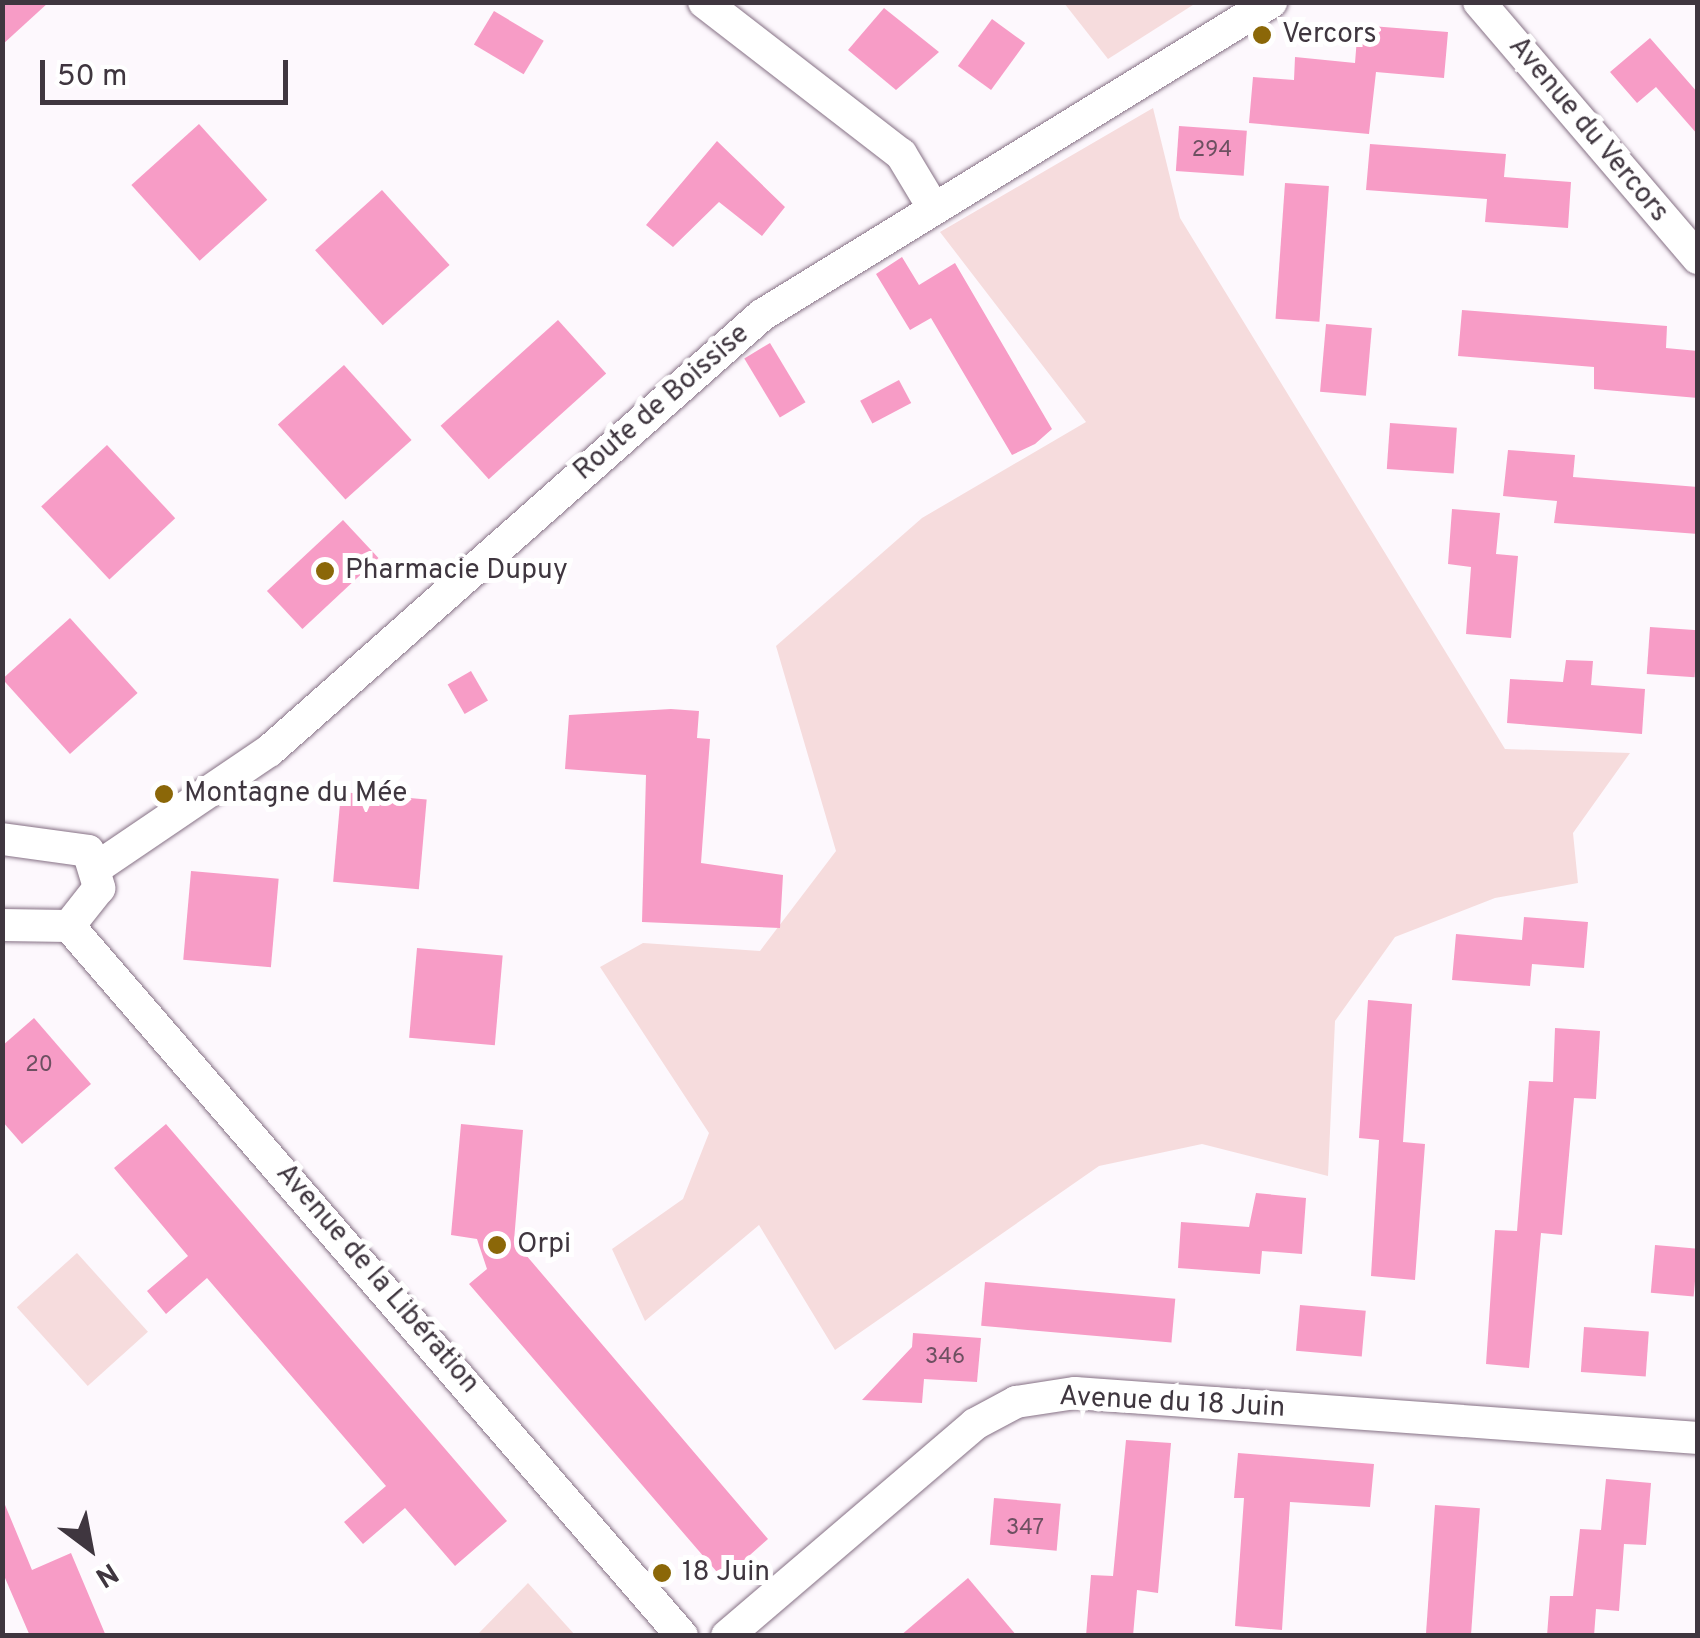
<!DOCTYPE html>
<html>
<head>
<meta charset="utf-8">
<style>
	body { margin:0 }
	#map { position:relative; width:1700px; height:1638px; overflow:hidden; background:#fdf8fd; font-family:Overpass,sans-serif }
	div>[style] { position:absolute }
	.green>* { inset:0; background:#f6dcdd; transform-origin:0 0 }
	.building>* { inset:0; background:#f79cc6; transform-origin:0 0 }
	.roads { filter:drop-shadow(0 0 2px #867185) drop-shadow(0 0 2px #867185) }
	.minor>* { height:32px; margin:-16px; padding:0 16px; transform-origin:16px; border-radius:16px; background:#fff }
	.dots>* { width:28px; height:28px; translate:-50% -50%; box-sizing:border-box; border:5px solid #fff; border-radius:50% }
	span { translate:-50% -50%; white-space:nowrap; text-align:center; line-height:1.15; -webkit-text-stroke:10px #fff; paint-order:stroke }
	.number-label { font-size:22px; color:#6d5061 }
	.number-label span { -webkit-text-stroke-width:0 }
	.poi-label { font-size:28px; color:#3f363f }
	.left { translate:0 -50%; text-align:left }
	.street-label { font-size:28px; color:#3f363f }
	.frame { position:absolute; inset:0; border:5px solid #3f363f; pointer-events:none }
	.north { position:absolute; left:40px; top:1498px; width:100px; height:100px; -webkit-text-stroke:8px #fff; paint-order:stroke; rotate:148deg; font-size:28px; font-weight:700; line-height:40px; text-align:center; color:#3f363f }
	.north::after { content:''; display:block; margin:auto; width:35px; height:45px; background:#3f363f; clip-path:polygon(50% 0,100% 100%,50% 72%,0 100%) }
	.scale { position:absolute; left:40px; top:60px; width:248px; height:45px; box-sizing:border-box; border:5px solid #3f363f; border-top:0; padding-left:12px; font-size:30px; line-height:35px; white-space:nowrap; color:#3f363f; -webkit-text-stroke:8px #fff; paint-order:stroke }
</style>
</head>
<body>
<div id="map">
	<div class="green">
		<i style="clip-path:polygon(1064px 3px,1196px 3px,1108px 59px)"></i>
		<i style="clip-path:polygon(1153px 108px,1180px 218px,1505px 749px,1630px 753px,1573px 833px,1578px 883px,1495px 898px,1395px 937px,1335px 1021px,1328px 1176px,1202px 1144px,1099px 1166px,835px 1350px,759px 1225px,645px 1321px,612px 1249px,683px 1199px,709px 1133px,600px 967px,643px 943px,760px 951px,836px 851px,776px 646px,922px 518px,1086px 422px,940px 232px)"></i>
		<i style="left:77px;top:1253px;width:106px;height:81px;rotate:48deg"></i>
		<i style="clip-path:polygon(528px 1583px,575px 1635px,477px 1635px)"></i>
	</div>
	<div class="building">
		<i style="clip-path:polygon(2px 2px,49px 2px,2px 45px)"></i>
		<i style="clip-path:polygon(884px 8px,939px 52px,896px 90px,848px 50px)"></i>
		<i style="left:494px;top:11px;width:58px;height:39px;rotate:31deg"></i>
		<i style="left:992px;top:19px;width:41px;height:58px;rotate:36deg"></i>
		<i style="clip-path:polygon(1358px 25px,1448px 32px,1444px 78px,1376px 72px,1369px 134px,1249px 123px,1253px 77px,1294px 80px,1295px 57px,1355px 63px)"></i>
		<i style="clip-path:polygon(1650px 38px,1698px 93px,1698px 135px,1656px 87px,1637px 103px,1610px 72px)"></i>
		<i style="left:199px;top:124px;width:102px;height:91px;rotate:48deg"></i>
		<i style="left:1179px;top:126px;width:68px;height:45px;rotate:4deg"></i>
		<i style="clip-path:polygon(717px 141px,785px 207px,762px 236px,719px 202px,673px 247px,646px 225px)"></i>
		<i style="clip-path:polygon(1370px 144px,1506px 154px,1504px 177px,1571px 182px,1568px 228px,1485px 222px,1487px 199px,1366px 190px)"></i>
		<i style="left:1285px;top:183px;width:44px;height:136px;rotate:4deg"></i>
		<i style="left:382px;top:190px;width:101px;height:90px;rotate:48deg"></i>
		<i style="clip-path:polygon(902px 257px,919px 285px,955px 263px,1052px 429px,1035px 444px,1012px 455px,931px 318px,910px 330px,876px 274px)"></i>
		<i style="clip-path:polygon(1462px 310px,1667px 326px,1666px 348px,1698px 351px,1698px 398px,1594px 389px,1594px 367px,1458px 356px)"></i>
		<i style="left:558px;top:320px;width:72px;height:158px;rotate:48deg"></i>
		<i style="left:1326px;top:324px;width:46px;height:68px;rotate:5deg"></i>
		<i style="left:770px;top:343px;width:69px;height:30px;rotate:59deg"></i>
		<i style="left:344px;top:365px;width:101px;height:89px;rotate:48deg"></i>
		<i style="left:899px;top:380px;width:26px;height:44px;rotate:62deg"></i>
		<i style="left:1390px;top:423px;width:67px;height:46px;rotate:4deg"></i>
		<i style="left:107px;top:445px;width:100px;height:90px;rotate:47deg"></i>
		<i style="clip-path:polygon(1508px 450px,1575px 455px,1573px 477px,1698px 487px,1698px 534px,1554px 523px,1557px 501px,1503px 496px)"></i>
		<i style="clip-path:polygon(1452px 509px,1500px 513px,1496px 554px,1518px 556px,1511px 638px,1466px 634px,1471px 567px,1448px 564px)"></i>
		<i style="left:343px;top:520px;width:52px;height:104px;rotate:47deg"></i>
		<i style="left:70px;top:618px;width:101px;height:91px;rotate:48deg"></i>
		<i style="left:1650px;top:627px;width:48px;height:47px;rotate:4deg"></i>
		<i style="clip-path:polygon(1566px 660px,1593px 661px,1591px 685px,1645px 689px,1642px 734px,1507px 723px,1510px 679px,1563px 682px)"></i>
		<i style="left:471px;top:671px;width:34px;height:27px;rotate:60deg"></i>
		<i style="clip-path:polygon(671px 709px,699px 711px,697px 738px,710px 739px,701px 863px,783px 875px,780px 928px,642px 922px,646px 775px,565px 769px,569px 715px)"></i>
		<i style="left:341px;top:792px;width:86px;height:90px;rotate:5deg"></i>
		<i style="left:191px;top:871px;width:88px;height:89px;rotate:5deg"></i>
		<i style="clip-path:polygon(1524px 917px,1588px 922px,1584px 968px,1532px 964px,1530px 986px,1452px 980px,1456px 934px,1522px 940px)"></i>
		<i style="left:417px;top:948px;width:86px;height:90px;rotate:5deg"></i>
		<i style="clip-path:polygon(1368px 1000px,1412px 1004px,1403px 1142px,1425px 1144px,1415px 1280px,1371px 1276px,1379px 1140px,1359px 1138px)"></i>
		<i style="clip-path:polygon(34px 1018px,91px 1084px,22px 1144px,2px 1121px,2px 1046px)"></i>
		<i style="clip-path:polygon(1555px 1028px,1600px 1031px,1596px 1099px,1574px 1098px,1562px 1235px,1541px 1233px,1529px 1368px,1486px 1364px,1495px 1230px,1517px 1231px,1529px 1081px,1553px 1082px)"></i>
		<i style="clip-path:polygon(166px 1124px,507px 1521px,455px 1566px,405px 1508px,363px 1544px,344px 1522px,386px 1486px,207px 1278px,166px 1314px,147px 1291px,188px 1256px,114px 1168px)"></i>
		<i style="clip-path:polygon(461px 1124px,523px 1130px,514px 1241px,768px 1539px,723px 1579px,469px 1284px,487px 1269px,477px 1239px,451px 1235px)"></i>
		<i style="clip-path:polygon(1256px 1193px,1306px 1198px,1302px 1254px,1262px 1251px,1260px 1274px,1178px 1268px,1181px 1222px,1249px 1227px)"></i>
		<i style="left:1655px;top:1245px;width:43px;height:48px;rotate:5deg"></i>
		<i style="left:985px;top:1282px;width:191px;height:44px;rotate:5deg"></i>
		<i style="left:1300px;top:1305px;width:66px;height:46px;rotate:5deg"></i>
		<i style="left:1584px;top:1327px;width:65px;height:45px;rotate:4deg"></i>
		<i style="clip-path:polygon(913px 1333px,981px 1338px,977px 1382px,924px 1379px,922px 1403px,862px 1400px,912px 1347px)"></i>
		<i style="clip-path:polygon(1126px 1440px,1171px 1443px,1158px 1593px,1137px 1590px,1133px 1636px,1086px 1636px,1091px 1575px,1113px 1576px)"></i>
		<i style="clip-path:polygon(1238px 1453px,1374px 1464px,1370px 1507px,1290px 1502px,1282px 1630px,1235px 1626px,1244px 1498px,1234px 1498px)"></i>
		<i style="clip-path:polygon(1606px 1479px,1651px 1483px,1646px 1545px,1624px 1544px,1619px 1611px,1596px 1609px,1594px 1636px,1547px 1636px,1550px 1596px,1573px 1596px,1580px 1529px,1601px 1530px)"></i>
		<i style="left:994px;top:1498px;width:67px;height:47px;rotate:5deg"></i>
		<i style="clip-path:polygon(3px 1500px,32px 1570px,71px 1553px,106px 1636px,30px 1636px,2px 1571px)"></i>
		<i style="left:1435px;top:1505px;width:45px;height:132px;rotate:4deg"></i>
		<i style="clip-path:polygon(968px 1578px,1017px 1636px,900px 1636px)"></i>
	</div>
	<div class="roads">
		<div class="minor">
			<i style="left:704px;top:2px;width:249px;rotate:37.7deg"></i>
			<i style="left:901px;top:154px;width:64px;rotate:59deg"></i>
			<i style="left:1479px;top:2px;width:337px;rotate:49.5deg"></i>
			<i style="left:2px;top:839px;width:87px;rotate:7.9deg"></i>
			<i style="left:88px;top:851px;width:39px;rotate:73deg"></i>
			<i style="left:99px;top:888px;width:48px;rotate:128.3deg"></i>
			<i style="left:69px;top:926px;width:67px;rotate:-179.1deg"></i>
			<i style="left:99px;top:866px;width:205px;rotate:-34.1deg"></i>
			<i style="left:269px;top:751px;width:658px;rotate:-41.49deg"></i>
			<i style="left:762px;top:315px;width:598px;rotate:-31.59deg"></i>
			<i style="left:69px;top:926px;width:938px;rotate:49.19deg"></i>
			<i style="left:727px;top:1636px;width:326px;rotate:-40.5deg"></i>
			<i style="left:975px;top:1424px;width:47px;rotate:-28.2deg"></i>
			<i style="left:1016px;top:1402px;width:60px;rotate:-8.7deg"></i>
			<i style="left:1075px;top:1393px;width:625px;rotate:4.13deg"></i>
		</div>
	</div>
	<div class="dots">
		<i style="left:1262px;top:35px;background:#8b6708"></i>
		<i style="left:325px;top:571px;background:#8b6708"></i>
		<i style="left:164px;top:794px;background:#8b6708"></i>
		<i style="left:497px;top:1245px;background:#8b6708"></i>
		<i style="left:662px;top:1573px;background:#8b6708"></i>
	</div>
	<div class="number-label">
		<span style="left:1212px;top:151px">294</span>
		<span style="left:39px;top:1066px">20</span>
		<span style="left:945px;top:1358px">346</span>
		<span style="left:1025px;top:1529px">347</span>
	</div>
	<div class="poi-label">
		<span class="left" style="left:1282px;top:35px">Vercors</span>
		<span class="left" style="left:345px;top:571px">Pharmacie Dupuy</span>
		<span class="left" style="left:184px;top:794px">Montagne du Mée</span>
		<span class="left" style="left:517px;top:1245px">Orpi</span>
		<span class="left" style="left:682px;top:1573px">18 Juin</span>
	</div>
	<div class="street-label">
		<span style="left:1588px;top:130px;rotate:50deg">Avenue du Vercors</span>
		<span style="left:662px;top:403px;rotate:-41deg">Route de Boissise</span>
		<span style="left:377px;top:1279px;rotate:49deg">Avenue de la Libération</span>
		<span style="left:1172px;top:1403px;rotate:3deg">Avenue du 18 Juin</span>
	</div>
	<div class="frame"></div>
	<div class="north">N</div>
	<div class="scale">50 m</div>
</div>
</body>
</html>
